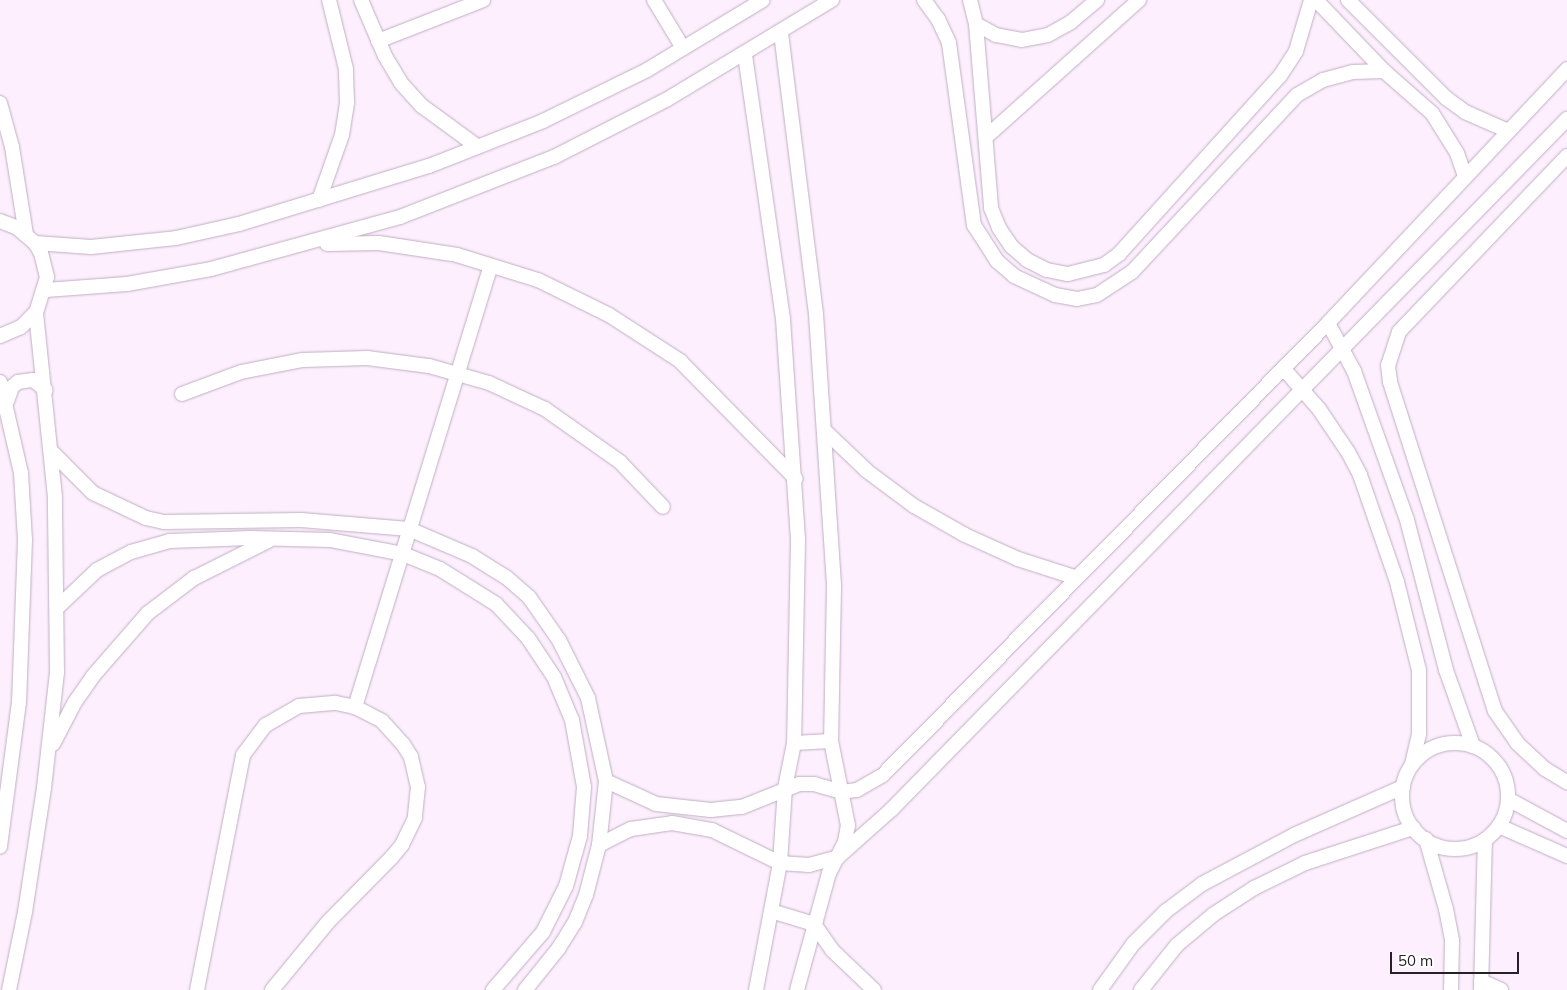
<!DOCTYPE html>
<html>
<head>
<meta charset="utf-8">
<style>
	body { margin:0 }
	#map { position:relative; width:1567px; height:990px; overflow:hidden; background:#fdeffe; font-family:Mulish,sans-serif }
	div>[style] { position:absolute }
	.roads { filter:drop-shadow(0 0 1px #bfaec1) drop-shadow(0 0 1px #bfaec1) }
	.minor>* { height:14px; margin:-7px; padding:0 7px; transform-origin:7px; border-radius:7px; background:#fff }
	.minor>.ring { margin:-7px; padding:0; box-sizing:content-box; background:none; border:14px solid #fff; border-radius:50% }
	span { translate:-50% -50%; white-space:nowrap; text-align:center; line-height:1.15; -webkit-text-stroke:5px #fff; paint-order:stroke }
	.scale { position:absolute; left:1390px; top:952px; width:129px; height:22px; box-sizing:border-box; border:2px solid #272027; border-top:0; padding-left:6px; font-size:15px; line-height:18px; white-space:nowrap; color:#272027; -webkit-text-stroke:4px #fff; paint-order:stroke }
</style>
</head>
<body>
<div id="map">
	<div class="roads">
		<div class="minor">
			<i style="left:361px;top:0;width:61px;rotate:66.8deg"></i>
			<i style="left:385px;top:56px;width:31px;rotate:59deg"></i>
			<i style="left:401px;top:83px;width:31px;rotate:48deg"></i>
			<i style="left:422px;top:106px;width:69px;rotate:36.2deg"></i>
			<i style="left:654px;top:0;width:56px;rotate:58.9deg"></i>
			<i style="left:924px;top:0;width:24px;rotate:54deg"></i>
			<i style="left:938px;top:19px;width:26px;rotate:65deg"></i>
			<i style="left:949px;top:43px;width:184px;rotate:82.2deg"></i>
			<i style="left:974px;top:225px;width:43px;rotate:57.4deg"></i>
			<i style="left:997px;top:261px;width:23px;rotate:41deg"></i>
			<i style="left:1014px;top:276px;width:45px;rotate:24.9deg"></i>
			<i style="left:1055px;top:295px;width:22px;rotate:10deg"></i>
			<i style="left:1077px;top:299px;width:20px;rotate:-11deg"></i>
			<i style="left:1097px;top:295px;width:42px;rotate:-33.3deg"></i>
			<i style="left:1132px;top:272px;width:242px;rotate:-47deg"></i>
			<i style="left:1297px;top:95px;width:30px;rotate:-30deg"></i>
			<i style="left:1323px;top:80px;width:31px;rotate:-15deg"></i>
			<i style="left:1353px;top:72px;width:31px;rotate:-2deg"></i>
			<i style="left:970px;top:0;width:25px;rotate:76deg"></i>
			<i style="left:976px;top:24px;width:185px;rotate:85.3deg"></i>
			<i style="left:991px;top:208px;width:22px;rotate:68deg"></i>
			<i style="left:999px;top:228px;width:22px;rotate:56deg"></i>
			<i style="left:1011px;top:246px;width:21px;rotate:41deg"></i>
			<i style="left:1027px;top:260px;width:22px;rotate:27deg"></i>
			<i style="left:1047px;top:270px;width:21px;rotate:11deg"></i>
			<i style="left:1068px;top:274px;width:37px;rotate:-14deg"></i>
			<i style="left:1104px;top:265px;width:19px;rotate:-36deg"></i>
			<i style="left:1119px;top:254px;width:240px;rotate:-47.9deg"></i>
			<i style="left:1280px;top:76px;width:30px;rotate:-57deg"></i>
			<i style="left:1296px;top:51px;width:53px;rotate:-73.6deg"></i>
			<i style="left:1316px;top:0;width:98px;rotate:46.2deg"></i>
			<i style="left:1384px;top:71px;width:64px;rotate:41.2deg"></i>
			<i style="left:1432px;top:113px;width:47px;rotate:58deg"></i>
			<i style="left:1457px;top:153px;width:24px;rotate:71deg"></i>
			<i style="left:1348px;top:0;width:139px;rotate:45deg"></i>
			<i style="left:1446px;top:98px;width:24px;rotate:36deg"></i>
			<i style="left:1465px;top:112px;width:47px;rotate:23.8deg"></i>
			<i style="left:976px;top:24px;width:23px;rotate:29deg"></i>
			<i style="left:996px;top:35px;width:26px;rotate:11deg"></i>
			<i style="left:1022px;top:40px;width:26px;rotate:-11deg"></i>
			<i style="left:1048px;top:35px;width:26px;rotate:-29deg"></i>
			<i style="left:1071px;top:22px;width:34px;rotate:-40deg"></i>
			<i style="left:781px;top:33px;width:283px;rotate:82.9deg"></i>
			<i style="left:816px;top:314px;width:274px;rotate:86.2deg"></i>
			<i style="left:834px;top:587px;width:154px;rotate:91.1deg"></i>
			<i style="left:831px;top:741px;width:86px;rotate:78.6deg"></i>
			<i style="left:848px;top:825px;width:17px;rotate:100deg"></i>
			<i style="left:845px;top:842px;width:35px;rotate:117deg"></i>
			<i style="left:829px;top:873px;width:121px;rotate:105.3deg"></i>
			<i style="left:378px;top:41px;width:113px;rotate:-21.3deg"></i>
			<i style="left:745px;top:55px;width:267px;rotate:81.8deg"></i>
			<i style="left:783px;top:319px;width:221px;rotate:86.1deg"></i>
			<i style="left:798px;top:539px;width:204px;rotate:91.1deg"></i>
			<i style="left:794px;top:743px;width:46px;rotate:101.3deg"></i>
			<i style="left:785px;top:788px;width:75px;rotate:93.8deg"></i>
			<i style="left:780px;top:863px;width:129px;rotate:100.7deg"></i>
			<i style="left:0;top:103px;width:46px;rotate:74.7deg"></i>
			<i style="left:12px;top:147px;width:88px;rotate:80.9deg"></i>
			<i style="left:987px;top:136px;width:204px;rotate:-41.8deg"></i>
			<i style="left:1567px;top:156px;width:243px;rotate:133.7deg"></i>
			<i style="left:1399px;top:332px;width:35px;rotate:108deg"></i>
			<i style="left:1388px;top:365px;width:17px;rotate:83deg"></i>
			<i style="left:1390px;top:382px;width:345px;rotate:72.3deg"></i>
			<i style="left:1495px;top:711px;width:39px;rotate:55deg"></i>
			<i style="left:1517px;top:743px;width:38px;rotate:43deg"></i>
			<i style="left:1545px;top:769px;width:26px;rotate:31deg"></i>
			<i style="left:319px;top:200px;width:69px;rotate:-70.5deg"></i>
			<i style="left:342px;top:135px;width:33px;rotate:-81deg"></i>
			<i style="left:347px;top:102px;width:33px;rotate:-92deg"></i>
			<i style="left:346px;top:69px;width:71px;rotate:-103.8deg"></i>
			<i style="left:0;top:221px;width:17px;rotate:21deg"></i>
			<i style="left:16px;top:227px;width:25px;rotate:40deg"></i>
			<i style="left:35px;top:243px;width:12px;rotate:59deg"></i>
			<i style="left:41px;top:253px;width:25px;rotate:76deg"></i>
			<i style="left:47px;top:277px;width:37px;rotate:107deg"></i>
			<i style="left:36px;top:312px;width:21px;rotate:135deg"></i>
			<i style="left:21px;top:327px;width:23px;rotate:157deg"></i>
			<i style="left:35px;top:243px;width:56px;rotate:4.1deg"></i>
			<i style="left:91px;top:247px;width:85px;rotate:-6deg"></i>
			<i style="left:176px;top:238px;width:65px;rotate:-12.5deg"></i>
			<i style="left:239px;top:224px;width:199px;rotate:-17deg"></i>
			<i style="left:429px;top:166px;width:123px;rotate:-21.5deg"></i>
			<i style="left:543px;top:121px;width:116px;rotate:-26.1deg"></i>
			<i style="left:647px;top:70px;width:135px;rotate:-31.1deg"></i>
			<i style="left:327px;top:244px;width:52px;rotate:-1.1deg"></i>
			<i style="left:379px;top:243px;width:79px;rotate:8.7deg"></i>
			<i style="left:457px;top:255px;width:85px;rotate:17.2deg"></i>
			<i style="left:538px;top:280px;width:79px;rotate:26.2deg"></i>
			<i style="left:609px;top:315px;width:85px;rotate:32.9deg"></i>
			<i style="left:680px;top:361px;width:165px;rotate:45.5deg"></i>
			<i style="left:46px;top:290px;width:81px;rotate:-4.2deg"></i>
			<i style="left:127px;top:284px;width:85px;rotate:-10.1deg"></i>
			<i style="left:211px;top:269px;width:196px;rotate:-15.4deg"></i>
			<i style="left:400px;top:217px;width:165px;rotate:-21.3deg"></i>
			<i style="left:554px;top:157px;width:126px;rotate:-27deg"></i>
			<i style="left:666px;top:100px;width:194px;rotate:-31.1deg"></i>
			<i style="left:1328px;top:323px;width:55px;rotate:61.6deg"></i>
			<i style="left:1354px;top:371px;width:158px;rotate:70.4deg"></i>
			<i style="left:1407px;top:520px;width:155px;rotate:75.4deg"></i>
			<i style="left:1446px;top:670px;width:81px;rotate:70.4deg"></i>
			<i style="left:1283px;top:368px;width:55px;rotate:48.7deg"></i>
			<i style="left:1319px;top:409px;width:52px;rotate:56deg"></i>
			<i style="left:1348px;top:452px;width:26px;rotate:62deg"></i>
			<i style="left:1360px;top:475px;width:113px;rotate:70.9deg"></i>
			<i style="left:1397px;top:582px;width:91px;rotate:76deg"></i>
			<i style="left:1419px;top:670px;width:64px;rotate:90deg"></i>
			<i style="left:1419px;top:734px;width:32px;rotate:103deg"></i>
			<i style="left:0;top:382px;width:93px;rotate:77deg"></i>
			<i style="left:21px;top:473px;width:67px;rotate:86.6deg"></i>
			<i style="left:25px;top:540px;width:162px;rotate:92.1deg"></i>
			<i style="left:19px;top:702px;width:146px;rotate:97.5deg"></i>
			<i style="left:182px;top:394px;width:63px;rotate:-20.4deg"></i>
			<i style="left:241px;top:372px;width:63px;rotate:-11deg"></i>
			<i style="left:303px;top:360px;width:64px;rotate:-1.8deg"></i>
			<i style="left:367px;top:358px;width:63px;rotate:7.4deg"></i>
			<i style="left:429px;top:366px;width:62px;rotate:15.8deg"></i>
			<i style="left:489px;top:383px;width:62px;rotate:24.9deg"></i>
			<i style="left:545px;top:409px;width:92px;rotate:35.2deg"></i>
			<i style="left:620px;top:462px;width:62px;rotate:46.3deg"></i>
			<i style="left:7px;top:401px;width:15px;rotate:-70deg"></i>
			<i style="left:12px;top:387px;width:8px;rotate:-40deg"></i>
			<i style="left:18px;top:382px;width:15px;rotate:-8deg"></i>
			<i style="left:33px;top:380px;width:16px;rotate:38deg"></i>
			<i style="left:824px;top:430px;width:59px;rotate:43.6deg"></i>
			<i style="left:867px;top:471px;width:59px;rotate:36.7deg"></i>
			<i style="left:914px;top:506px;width:59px;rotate:29.6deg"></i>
			<i style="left:965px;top:535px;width:58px;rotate:24.4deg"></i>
			<i style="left:1018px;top:559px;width:59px;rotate:17.8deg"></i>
			<i style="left:51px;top:451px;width:59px;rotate:45deg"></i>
			<i style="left:93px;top:493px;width:59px;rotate:25.3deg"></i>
			<i style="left:146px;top:518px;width:18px;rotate:13deg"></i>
			<i style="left:164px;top:522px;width:137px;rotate:-0.8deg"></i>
			<i style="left:301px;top:520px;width:108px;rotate:4.8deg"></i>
			<i style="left:409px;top:529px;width:69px;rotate:23.2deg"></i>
			<i style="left:472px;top:556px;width:40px;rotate:32deg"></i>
			<i style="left:506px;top:577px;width:30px;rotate:41deg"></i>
			<i style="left:529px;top:597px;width:52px;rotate:55.1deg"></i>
			<i style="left:559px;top:640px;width:65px;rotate:63.4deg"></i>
			<i style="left:588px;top:698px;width:85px;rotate:77.8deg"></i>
			<i style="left:606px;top:781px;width:64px;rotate:96.2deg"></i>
			<i style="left:599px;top:845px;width:52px;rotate:104.6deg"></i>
			<i style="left:586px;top:895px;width:29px;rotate:112deg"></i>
			<i style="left:575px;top:922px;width:32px;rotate:122deg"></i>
			<i style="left:558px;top:949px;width:53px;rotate:128.8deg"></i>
			<i style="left:58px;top:607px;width:54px;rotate:-43.5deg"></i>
			<i style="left:97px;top:570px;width:38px;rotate:-28deg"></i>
			<i style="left:131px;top:552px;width:41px;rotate:-15.8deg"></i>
			<i style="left:170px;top:541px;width:80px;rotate:-2.1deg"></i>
			<i style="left:250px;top:538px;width:80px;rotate:1.4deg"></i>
			<i style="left:330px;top:540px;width:74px;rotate:10.9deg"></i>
			<i style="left:403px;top:554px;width:40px;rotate:22deg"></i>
			<i style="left:440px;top:569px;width:66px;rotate:32deg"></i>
			<i style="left:496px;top:604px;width:47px;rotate:46.7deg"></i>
			<i style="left:528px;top:638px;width:47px;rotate:56.3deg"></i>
			<i style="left:554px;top:677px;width:47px;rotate:67.3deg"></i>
			<i style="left:572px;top:720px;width:68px;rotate:79.8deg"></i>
			<i style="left:584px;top:787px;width:49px;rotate:94.7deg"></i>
			<i style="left:580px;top:836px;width:52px;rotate:105.6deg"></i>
			<i style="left:566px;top:886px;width:51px;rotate:116.6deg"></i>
			<i style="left:543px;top:932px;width:77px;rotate:130.8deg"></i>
			<i style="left:355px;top:707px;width:461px;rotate:-72.9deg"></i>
			<i style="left:794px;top:743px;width:37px;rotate:-3deg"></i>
			<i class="ring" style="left:1402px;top:743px;width:92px;height:92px"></i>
			<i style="left:53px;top:744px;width:47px;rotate:-62.4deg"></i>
			<i style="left:75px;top:702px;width:32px;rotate:-55deg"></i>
			<i style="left:93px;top:676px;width:84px;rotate:-48.9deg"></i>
			<i style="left:148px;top:613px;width:58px;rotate:-37.3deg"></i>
			<i style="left:194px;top:578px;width:83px;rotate:-26.6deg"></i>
			<i style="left:606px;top:781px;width:55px;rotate:24.7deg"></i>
			<i style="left:656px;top:804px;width:55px;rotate:6.2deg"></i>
			<i style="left:711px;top:810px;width:31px;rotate:-6deg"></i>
			<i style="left:742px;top:807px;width:61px;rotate:-22deg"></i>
			<i style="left:799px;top:784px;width:15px"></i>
			<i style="left:814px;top:784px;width:29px;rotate:16deg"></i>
			<i style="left:842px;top:792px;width:15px;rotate:-8deg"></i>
			<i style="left:857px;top:790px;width:30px;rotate:-30deg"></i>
			<i style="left:883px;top:775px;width:634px;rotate:-45.45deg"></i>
			<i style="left:1328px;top:323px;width:349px;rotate:-46.7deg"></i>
			<i style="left:1508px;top:799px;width:67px;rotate:28.5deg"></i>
			<i style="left:1499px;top:826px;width:74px;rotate:23.8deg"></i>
			<i style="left:1426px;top:839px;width:73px;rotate:74.1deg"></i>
			<i style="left:1446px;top:909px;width:32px;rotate:79deg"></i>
			<i style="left:1452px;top:940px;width:50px;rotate:91.1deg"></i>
			<i style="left:599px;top:845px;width:36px;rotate:-27deg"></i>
			<i style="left:631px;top:829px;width:41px;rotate:-8.3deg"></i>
			<i style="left:672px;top:823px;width:41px;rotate:9.9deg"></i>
			<i style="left:712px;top:830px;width:76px;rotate:25.9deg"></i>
			<i style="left:780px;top:863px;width:29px;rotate:4deg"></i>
			<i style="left:809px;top:865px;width:30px;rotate:-15deg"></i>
			<i style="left:838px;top:857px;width:71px;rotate:-41.6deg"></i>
			<i style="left:891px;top:810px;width:967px;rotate:-45.63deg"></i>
			<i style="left:771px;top:911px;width:45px;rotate:16.8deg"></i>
			<i style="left:814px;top:924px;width:32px;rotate:55deg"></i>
			<i style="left:832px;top:950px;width:58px;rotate:43.6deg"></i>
			<i style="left:1481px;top:981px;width:22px;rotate:24deg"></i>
			<i style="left:9px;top:990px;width:80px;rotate:-78.4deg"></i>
			<i style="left:25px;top:912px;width:125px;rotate:-81.3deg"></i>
			<i style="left:44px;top:788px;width:117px;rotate:-83.6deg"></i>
			<i style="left:57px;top:672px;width:175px;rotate:-90.7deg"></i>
			<i style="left:55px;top:497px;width:186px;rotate:-95.9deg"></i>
			<i style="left:197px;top:990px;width:239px;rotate:-78.9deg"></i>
			<i style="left:243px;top:755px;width:38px;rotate:-53deg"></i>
			<i style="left:266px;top:725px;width:38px;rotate:-30deg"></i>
			<i style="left:299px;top:706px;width:37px;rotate:-5deg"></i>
			<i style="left:336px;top:703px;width:19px;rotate:12deg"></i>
			<i style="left:355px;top:707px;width:30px;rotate:27deg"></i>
			<i style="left:382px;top:721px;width:31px;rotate:48deg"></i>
			<i style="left:403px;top:744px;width:15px;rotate:58deg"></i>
			<i style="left:411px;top:757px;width:31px;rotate:77deg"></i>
			<i style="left:418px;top:787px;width:31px;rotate:96deg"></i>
			<i style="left:415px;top:818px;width:30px;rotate:116deg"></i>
			<i style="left:402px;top:845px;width:16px;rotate:130deg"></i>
			<i style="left:392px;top:857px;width:91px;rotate:134.6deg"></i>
			<i style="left:328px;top:922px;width:88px;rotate:129.5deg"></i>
			<i style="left:1100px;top:990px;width:57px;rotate:-54.3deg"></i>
			<i style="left:1133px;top:944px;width:47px;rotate:-45deg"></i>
			<i style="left:1166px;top:911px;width:45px;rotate:-36.9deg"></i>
			<i style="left:1202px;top:884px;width:104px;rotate:-28deg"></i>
			<i style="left:1294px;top:835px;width:119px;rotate:-23.8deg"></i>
			<i style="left:1141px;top:990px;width:58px;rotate:-51.3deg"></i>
			<i style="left:1177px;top:945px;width:48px;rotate:-40deg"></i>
			<i style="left:1214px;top:914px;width:48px;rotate:-33deg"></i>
			<i style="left:1254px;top:888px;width:57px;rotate:-26.1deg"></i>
			<i style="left:1305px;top:863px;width:114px;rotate:-18deg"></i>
			<i style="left:1481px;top:990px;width:150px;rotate:-88.5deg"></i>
		</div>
	</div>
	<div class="scale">50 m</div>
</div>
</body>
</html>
